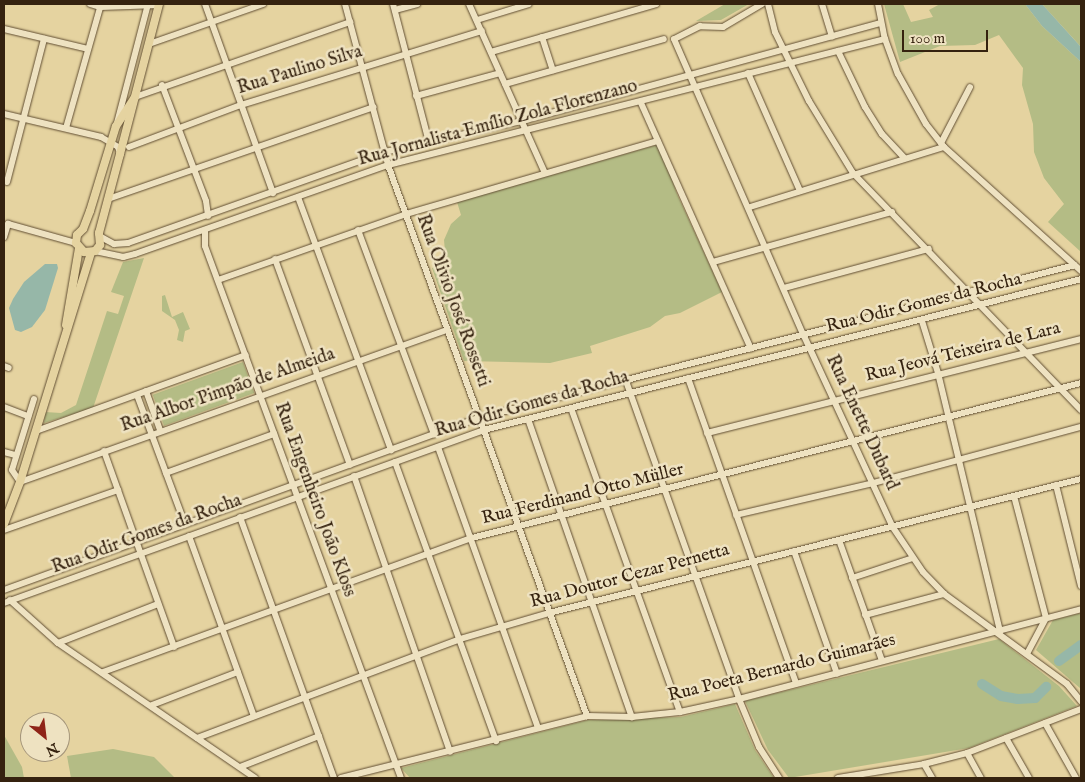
<!DOCTYPE html>
<html>
<head>
<meta charset="utf-8">
<style>
	body { margin:0 }
	#map { position:relative; width:1085px; height:782px; overflow:hidden; background:#e5d3a0; font-family:"IM FELL English",serif }
	div>[style] { position:absolute }
	.green>* { inset:0; background:#b4bc85; transform-origin:0 0 }
	.water>* { inset:0; background:#96b7a8 }
	.river>* { height:10px; margin:-5px; padding:0 5px; transform-origin:5px; border-radius:5px; background:#96b7a8 }
	.roads { filter:drop-shadow(0 0 1px #614e33) drop-shadow(0 0 1px #614e33) }
	.minor>* { height:6px; margin:-3px; padding:0 3px; transform-origin:3px; border-radius:3px; background:#eee2c1 }
	.major>* { height:8px; margin:-4px; padding:0 4px; transform-origin:4px; border-radius:4px; background:#e5d3a0 }
	span { translate:-50% -50%; white-space:nowrap; text-align:center; line-height:1.15; -webkit-text-stroke:5px #eee2c1; paint-order:stroke }
	.street-label { font-size:18px; color:#35220f }
	.frame { position:absolute; inset:0; border:5px solid #35220f; pointer-events:none }
	.north { position:absolute; left:20px; top:712px; width:50px; height:50px; box-sizing:border-box; background:#eee2c1; border:1px solid #a4957a; border-radius:50%; rotate:151deg; font-size:14px; font-weight:700; line-height:20px; text-align:center; color:#35220f }
	.north::after { content:''; display:block; margin:auto; width:18px; height:22px; background:#8f2418; clip-path:polygon(50% 0,100% 100%,50% 72%,0 100%) }
	.scale { position:absolute; left:902px; top:30px; width:86px; height:22px; box-sizing:border-box; border:2px solid #35220f; border-top:0; padding-left:6px; font-size:15px; line-height:18px; white-space:nowrap; color:#35220f; -webkit-text-stroke:4px #eee2c1; paint-order:stroke }
</style>
</head>
<body>
<div id="map">
	<div class="green">
		<i style="clip-path:polygon(725px 4px,749px 4px,721px 20px,696px 21px)"></i>
		<i style="clip-path:polygon(884px 4px,903px 4px,911px 22px,933px 17px,929px 10px,940px 4px,1025px 4px,1042px 26px,1081px 62px,1081px 252px,1048px 222px,1064px 204px,1044px 178px,1034px 152px,1033px 124px,1022px 85px,1023px 68px,999px 35px,975px 45px,940px 46px,900px 62px)"></i>
		<i style="clip-path:polygon(1042px 4px,1081px 4px,1081px 47px,1073px 38px)"></i>
		<i style="clip-path:polygon(660px 144px,677px 194px,722px 292px,680px 313px,665px 316px,650px 327px,590px 346px,592px 353px,550px 363px,464px 361px,432px 268px,446px 263px,444px 240px,451px 224px,461px 215px,457px 202px)"></i>
		<i style="clip-path:polygon(144px 258px,93px 408px,44px 423px,45px 412px,61px 413px,76px 405px,107px 311px,118px 314px,124px 296px,111px 292px,123px 262px)"></i>
		<i style="clip-path:polygon(165px 295px,172px 317px,183px 312px,190px 329px,185px 331px,183px 342px,177px 340px,179px 330px,175px 320px,162px 311px,162px 296px)"></i>
		<i style="left:243px;top:362px;width:33px;height:96px;rotate:70deg"></i>
		<i style="clip-path:polygon(1081px 613px,1081px 689px,1036px 650px,1053px 620px)"></i>
		<i style="clip-path:polygon(999px 639px,1059px 686px,1077px 706px,969px 748px,789px 778px,768px 750px,745px 701px)"></i>
		<i style="clip-path:polygon(735px 704px,755px 750px,774px 778px,410px 778px,401px 768px,588px 720px,681px 717px)"></i>
		<i style="clip-path:polygon(4px 735px,22px 767px,24px 778px,4px 778px)"></i>
		<i style="clip-path:polygon(113px 749px,154px 757px,175px 778px,71px 778px,67px 756px)"></i>
	</div>
	<div class="water">
		<i style="clip-path:polygon(1025px 4px,1042px 4px,1081px 47px,1081px 62px,1042px 26px)"></i>
		<i style="clip-path:polygon(45px 264px,57px 264px,58px 268px,45px 310px,32px 327px,21px 332px,15px 330px,9px 308px,13px 299px,24px 282px)"></i>
	</div>
	<div class="river">
		<i style="left:1059px;top:661px;width:27px;rotate:-36deg"></i>
		<i style="left:982px;top:684px;width:22px;rotate:32deg"></i>
		<i style="left:1001px;top:696px;width:17px;rotate:10deg"></i>
		<i style="left:1018px;top:699px;width:17px;rotate:-3deg"></i>
		<i style="left:1035px;top:698px;width:16px;rotate:-45deg"></i>
	</div>
	<div class="roads">
		<div class="minor">
			<i style="left:90px;top:4px;width:10px;rotate:17deg"></i>
			<i style="left:100px;top:7px;width:59px;rotate:-1.9deg"></i>
			<i style="left:205px;top:4px;width:201px;rotate:70.2deg"></i>
			<i style="left:345px;top:4px;width:167px;rotate:75deg"></i>
			<i style="left:388px;top:165px;width:586px;rotate:70.14deg"></i>
			<i style="left:393px;top:4px;width:143px;rotate:75.4deg"></i>
			<i style="left:469px;top:4px;width:185px;rotate:65.8deg"></i>
			<i style="left:762px;top:4px;width:45px;rotate:149.5deg"></i>
			<i style="left:723px;top:27px;width:23px;rotate:-178deg"></i>
			<i style="left:700px;top:26px;width:29px;rotate:153deg"></i>
			<i style="left:674px;top:39px;width:324px;rotate:66.4deg"></i>
			<i style="left:804px;top:336px;width:209px;rotate:65.1deg"></i>
			<i style="left:892px;top:526px;width:55px;rotate:56deg"></i>
			<i style="left:923px;top:572px;width:30px;rotate:46deg"></i>
			<i style="left:944px;top:594px;width:152px;rotate:36.2deg"></i>
			<i style="left:1067px;top:684px;width:22px;rotate:51deg"></i>
			<i style="left:768px;top:4px;width:29px;rotate:76deg"></i>
			<i style="left:775px;top:32px;width:77px;rotate:63.8deg"></i>
			<i style="left:809px;top:101px;width:84px;rotate:58.6deg"></i>
			<i style="left:853px;top:173px;width:329px;rotate:46.1deg"></i>
			<i style="left:822px;top:4px;width:34px;rotate:73deg"></i>
			<i style="left:878px;top:4px;width:36px;rotate:79deg"></i>
			<i style="left:885px;top:39px;width:37px;rotate:70deg"></i>
			<i style="left:898px;top:74px;width:57px;rotate:60.8deg"></i>
			<i style="left:926px;top:124px;width:29px;rotate:52deg"></i>
			<i style="left:944px;top:147px;width:185px;rotate:42.1deg"></i>
			<i style="left:395px;top:10px;width:23px;rotate:-15deg"></i>
			<i style="left:477px;top:20px;width:54px;rotate:-17.1deg"></i>
			<i style="left:4px;top:29px;width:86px;rotate:13.4deg"></i>
			<i style="left:542px;top:37px;width:35px;rotate:72deg"></i>
			<i style="left:149px;top:44px;width:121px;rotate:-19.3deg"></i>
			<i style="left:838px;top:51px;width:62px;rotate:64.3deg"></i>
			<i style="left:865px;top:107px;width:32px;rotate:58deg"></i>
			<i style="left:882px;top:134px;width:33px;rotate:47deg"></i>
			<i style="left:491px;top:52px;width:172px;rotate:-16.2deg"></i>
			<i style="left:748px;top:73px;width:129px;rotate:66.2deg"></i>
			<i style="left:505px;top:84px;width:165px;rotate:-15.8deg"></i>
			<i style="left:162px;top:85px;width:124px;rotate:69.2deg"></i>
			<i style="left:206px;top:201px;width:15px;rotate:82deg"></i>
			<i style="left:416px;top:96px;width:87px;rotate:-15.3deg"></i>
			<i style="left:135px;top:97px;width:228px;rotate:-19.2deg"></i>
			<i style="left:641px;top:103px;width:269px;rotate:65.9deg"></i>
			<i style="left:4px;top:114px;width:100px;rotate:13.3deg"></i>
			<i style="left:101px;top:137px;width:20px;rotate:30deg"></i>
			<i style="left:118px;top:147px;width:6px;rotate:72deg"></i>
			<i style="left:117px;top:123px;width:123px;rotate:-75.4deg"></i>
			<i style="left:66px;top:128px;width:129px;rotate:-74.2deg"></i>
			<i style="left:941px;top:143px;width:63px;rotate:-62.6deg"></i>
			<i style="left:129px;top:147px;width:120px;rotate:-20.6deg"></i>
			<i style="left:241px;top:105px;width:252px;rotate:-17.1deg"></i>
			<i style="left:7px;top:182px;width:148px;rotate:-75.5deg"></i>
			<i style="left:298px;top:197px;width:270px;rotate:69.8deg"></i>
			<i style="left:108px;top:199px;width:281px;rotate:-19.1deg"></i>
			<i style="left:750px;top:207px;width:203px;rotate:-17.2deg"></i>
			<i style="left:205px;top:230px;width:16px;rotate:90deg"></i>
			<i style="left:205px;top:246px;width:567px;rotate:69.78deg"></i>
			<i style="left:358px;top:230px;width:218px;rotate:69.6deg"></i>
			<i style="left:4px;top:237px;width:14px;rotate:-73deg"></i>
			<i style="left:8px;top:224px;width:71px;rotate:15.6deg"></i>
			<i style="left:101px;top:237px;width:15px;rotate:28deg"></i>
			<i style="left:114px;top:244px;width:14px;rotate:-4deg"></i>
			<i style="left:128px;top:243px;width:273px;rotate:-19.5deg"></i>
			<i style="left:385px;top:152px;width:140px;rotate:-12.8deg"></i>
			<i style="left:522px;top:121px;width:372px;rotate:-15.3deg"></i>
			<i style="left:95px;top:251px;width:29px;rotate:12deg"></i>
			<i style="left:123px;top:257px;width:12px;rotate:-14deg"></i>
			<i style="left:135px;top:254px;width:268px;rotate:-19.4deg"></i>
			<i style="left:388px;top:165px;width:513px;rotate:-14.23deg"></i>
			<i style="left:275px;top:259px;width:219px;rotate:70deg"></i>
			<i style="left:713px;top:262px;width:186px;rotate:-15.6deg"></i>
			<i style="left:218px;top:280px;width:199px;rotate:-19.3deg"></i>
			<i style="left:406px;top:214px;width:262px;rotate:-16.2deg"></i>
			<i style="left:784px;top:288px;width:150px;rotate:-15.1deg"></i>
			<i style="left:922px;top:321px;width:54px;rotate:72.9deg"></i>
			<i style="left:938px;top:373px;width:266px;rotate:76.5deg"></i>
			<i style="left:4px;top:366px;width:5px;rotate:22deg"></i>
			<i style="left:688px;top:378px;width:324px;rotate:70.5deg"></i>
			<i style="left:626px;top:381px;width:337px;rotate:70.4deg"></i>
			<i style="left:739px;top:699px;width:52px;rotate:67.4deg"></i>
			<i style="left:759px;top:747px;width:37px;rotate:57deg"></i>
			<i style="left:146px;top:391px;width:41px;rotate:70.3deg"></i>
			<i style="left:137px;top:395px;width:138px;rotate:69.6deg"></i>
			<i style="left:34px;top:399px;width:74px;rotate:107.2deg"></i>
			<i style="left:12px;top:470px;width:14px;rotate:56deg"></i>
			<i style="left:20px;top:482px;width:453px;rotate:-19.6deg"></i>
			<i style="left:4px;top:407px;width:26px;rotate:21deg"></i>
			<i style="left:571px;top:408px;width:323px;rotate:70.3deg"></i>
			<i style="left:528px;top:419px;width:316px;rotate:70.8deg"></i>
			<i style="left:36px;top:431px;width:223px;rotate:-19.9deg"></i>
			<i style="left:707px;top:433px;width:386px;rotate:-14.1deg"></i>
			<i style="left:438px;top:447px;width:298px;rotate:70.4deg"></i>
			<i style="left:104px;top:451px;width:208px;rotate:70.3deg"></i>
			<i style="left:4px;top:452px;width:11px;rotate:15deg"></i>
			<i style="left:395px;top:462px;width:297px;rotate:70.1deg"></i>
			<i style="left:166px;top:473px;width:115px;rotate:-19.9deg"></i>
			<i style="left:354px;top:476px;width:292px;rotate:70.8deg"></i>
			<i style="left:1056px;top:485px;width:104px;rotate:76.1deg"></i>
			<i style="left:1014px;top:496px;width:126px;rotate:75.3deg"></i>
			<i style="left:1046px;top:618px;width:40px;rotate:118deg"></i>
			<i style="left:736px;top:515px;width:141px;rotate:-13.1deg"></i>
			<i style="left:873px;top:483px;width:215px;rotate:-15.1deg"></i>
			<i style="left:240px;top:517px;width:277px;rotate:70.2deg"></i>
			<i style="left:4px;top:530px;width:121px;rotate:-19.3deg"></i>
			<i style="left:189px;top:536px;width:189px;rotate:70.2deg"></i>
			<i style="left:839px;top:540px;width:128px;rotate:70.4deg"></i>
			<i style="left:794px;top:551px;width:130px;rotate:70.7deg"></i>
			<i style="left:852px;top:578px;width:64px;rotate:-18.2deg"></i>
			<i style="left:4px;top:590px;width:504px;rotate:-19.94deg"></i>
			<i style="left:478px;top:418px;width:616px;rotate:-14.37deg"></i>
			<i style="left:10px;top:600px;width:64px;rotate:41.9deg"></i>
			<i style="left:58px;top:643px;width:239px;rotate:34.4deg"></i>
			<i style="left:4px;top:603px;width:510px;rotate:-19.82deg"></i>
			<i style="left:484px;top:430px;width:616px;rotate:-14.19deg"></i>
			<i style="left:865px;top:615px;width:82px;rotate:-14.9deg"></i>
			<i style="left:58px;top:643px;width:107px;rotate:-21.3deg"></i>
			<i style="left:103px;top:672px;width:393px;rotate:-20deg"></i>
			<i style="left:472px;top:538px;width:628px;rotate:-14.28deg"></i>
			<i style="left:152px;top:705px;width:92px;rotate:-21deg"></i>
			<i style="left:1045px;top:723px;width:63px;rotate:60.6deg"></i>
			<i style="left:197px;top:738px;width:281px;rotate:-20.6deg"></i>
			<i style="left:460px;top:639px;width:93px;rotate:-16.3deg"></i>
			<i style="left:549px;top:613px;width:549px;rotate:-14.14deg"></i>
			<i style="left:1006px;top:738px;width:46px;rotate:60.1deg"></i>
			<i style="left:967px;top:753px;width:29px;rotate:61deg"></i>
			<i style="left:924px;top:764px;width:16px;rotate:60deg"></i>
			<i style="left:240px;top:767px;width:85px;rotate:-21.4deg"></i>
			<i style="left:341px;top:778px;width:254px;rotate:-14.1deg"></i>
			<i style="left:587px;top:716px;width:45px;rotate:1.3deg"></i>
			<i style="left:632px;top:717px;width:48px;rotate:-5.9deg"></i>
			<i style="left:680px;top:712px;width:60px;rotate:-12.4deg"></i>
			<i style="left:739px;top:699px;width:354px;rotate:-14.7deg"></i>
			<i style="left:838px;top:778px;width:87px;rotate:-9.2deg"></i>
			<i style="left:924px;top:764px;width:44px;rotate:-14.3deg"></i>
			<i style="left:967px;top:753px;width:122px;rotate:-21.1deg"></i>
		</div>
		<div class="major">
			<i style="left:135px;top:97px;width:35px;rotate:123deg"></i>
			<i style="left:116px;top:126px;width:89px;rotate:107deg"></i>
			<i style="left:90px;top:211px;width:19px;rotate:111deg"></i>
			<i style="left:83px;top:229px;width:8px;rotate:135deg"></i>
			<i style="left:77px;top:235px;width:8px;rotate:97deg"></i>
			<i style="left:76px;top:243px;width:12px;rotate:48deg"></i>
			<i style="left:84px;top:252px;width:11px;rotate:-5deg"></i>
			<i style="left:95px;top:251px;width:8px;rotate:-50deg"></i>
			<i style="left:100px;top:245px;width:12px;rotate:-95deg"></i>
			<i style="left:99px;top:233px;width:82px;rotate:-75.1deg"></i>
			<i style="left:120px;top:154px;width:155px;rotate:-75.4deg"></i>
			<i style="left:66px;top:325px;width:78px;rotate:-80.4deg"></i>
			<i style="left:4px;top:524px;width:45px;rotate:-69.1deg"></i>
			<i style="left:20px;top:482px;width:240px;rotate:-72.8deg"></i>
		</div>
	</div>
	<div class="street-label">
		<span style="left:300px;top:71px;rotate:-17deg">Rua Paulino Silva</span>
		<span style="left:498px;top:124px;rotate:-15deg">Rua Jornalista Emílio Zola Florenzano</span>
		<span style="left:452px;top:301px;rotate:70deg">Rua Olivio José Rossetti</span>
		<span style="left:924px;top:304px;rotate:-14deg">Rua Odir Gomes da Rocha</span>
		<span style="left:963px;top:353px;rotate:-14deg">Rua Jeová Teixeira de Lara</span>
		<span style="left:228px;top:391px;rotate:-19deg">Rua Albor Pimpão de Almeida</span>
		<span style="left:532px;top:405px;rotate:-16deg">Rua Odir Gomes da Rocha</span>
		<span style="left:861px;top:423px;rotate:65deg">Rua Enette Dubard</span>
		<span style="left:583px;top:495px;rotate:-14deg">Rua Ferdinand Otto Müller</span>
		<span style="left:314px;top:500px;rotate:70deg">Rua Engenheiro João Kloss</span>
		<span style="left:147px;top:535px;rotate:-20deg">Rua Odir Gomes da Rocha</span>
		<span style="left:630px;top:577px;rotate:-15deg">Rua Doutor Cezar Pernetta</span>
		<span style="left:782px;top:669px;rotate:-14deg">Rua Poeta Bernardo Guimarães</span>
	</div>
	<div class="frame"></div>
	<div class="north">N</div>
	<div class="scale">100 m</div>
</div>
</body>
</html>
